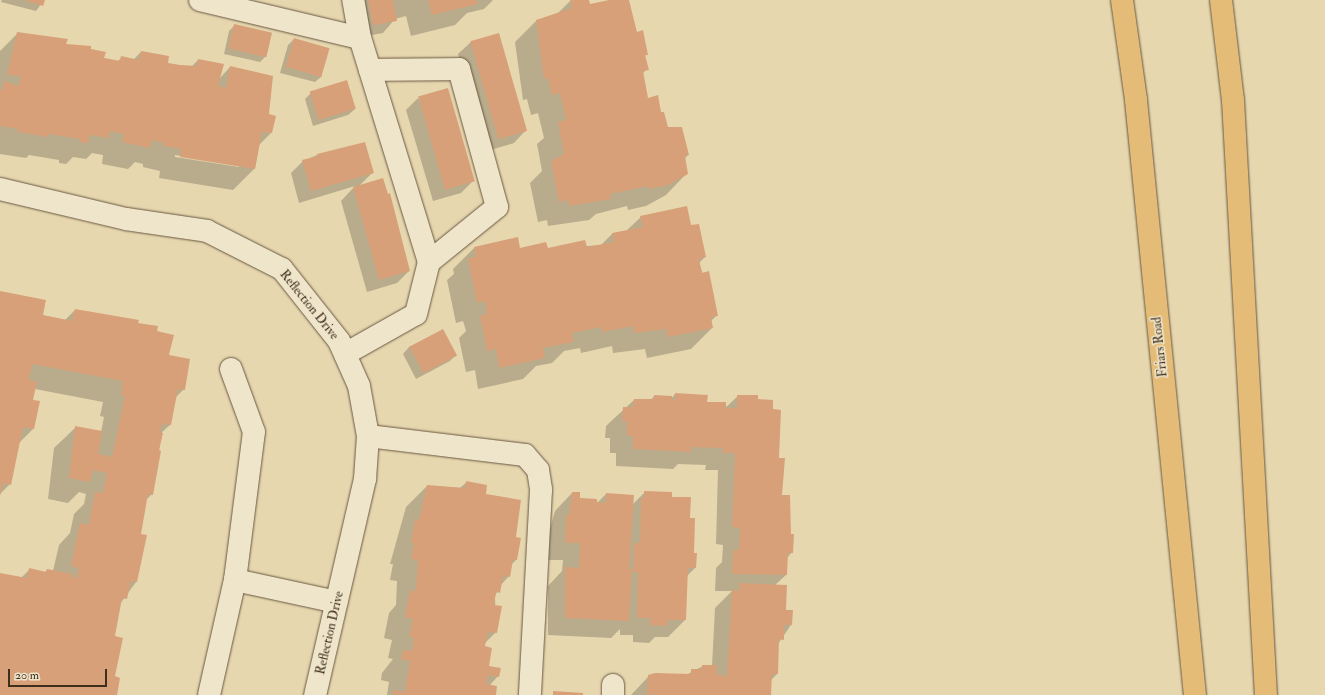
<!DOCTYPE html>
<html>
<head>
<meta charset="utf-8">
<style>
	body { margin:0 }
	#map { position:relative; width:1325px; height:695px; overflow:hidden; background:#e7d7af; font-family:"IM FELL Double Pica",serif }
	div>[style] { position:absolute }
	.shadow>* { inset:0; background:#0003 }
	.building>* { inset:0; background:#d8a079; transform-origin:0 0 }
	.roads { filter:drop-shadow(0 0 1px #685841) drop-shadow(0 0 1px #685841) }
	.minor>* { height:22px; margin:-11px; padding:0 11px; transform-origin:11px; border-radius:11px; background:#efe5cb }
	.major>* { height:22px; margin:-11px; padding:0 11px; transform-origin:11px; border-radius:11px; background:#e4bc78 }
	span { translate:-50% -50%; white-space:nowrap; text-align:center; line-height:1.15; -webkit-text-stroke:3px #efe5cb; paint-order:stroke }
	.street-label { font-size:13px; color:#3e2e1c }
	.scale { position:absolute; left:8px; top:669px; width:99px; height:18px; box-sizing:border-box; border:2px solid #3e2e1c; border-top:0; padding-left:5px; font-size:12px; line-height:14px; white-space:nowrap; color:#3e2e1c; -webkit-text-stroke:3px #efe5cb; paint-order:stroke }
</style>
</head>
<body>
<div id="map">
	<div class="shadow">
		<i style="clip-path:polygon(2px 0,44px 0,36px 11px,1px 2px)"></i>
		<i style="clip-path:polygon(354px 0,493px 0,484px 9px,467px 13px,455px 25px,411px 36px,406px 16px,395px 19px,383px 33px,361px 37px)"></i>
		<i style="clip-path:polygon(588px 0,590px 5px,628px 0,636px 33px,647px 54px,645px 56px,647px 69px,642px 74px,647px 99px,688px 155px,684px 159px,687px 173px,666px 195px,646px 206px,628px 210px,627px 206px,596px 214px,589px 220px,548px 226px,547px 220px,538px 222px,530px 183px,542px 171px,537px 144px,544px 138px,538px 113px,531px 115px,527px 99px,523px 100px,515px 42px,537px 20px,557px 14px,570px 1px)"></i>
		<i style="clip-path:polygon(235px 25px,266px 56px,260px 62px,224px 54px,229px 31px)"></i>
		<i style="clip-path:polygon(evenodd,18px 33px,90px 50px,103px 58px,118px 61px,122px 57px,133px 60px,141px 52px,166px 64px,191px 67px,198px 60px,219px 79px,230px 67px,271px 96px,267px 115px,274px 116px,271px 133px,259px 145px,255px 168px,233px 190px,159px 178px,160px 171px,143px 167px,143px 164px,135px 162px,128px 169px,102px 164px,103px 155px,92px 153px,86px 159px,73px 157px,66px 164px,59px 163px,59px 160px,29px 155px,26px 158px,0 154px,0 51px,18px 33px,175px 155px,239px 165px,239px 167px,175px 157px,175px 155px)"></i>
		<i style="clip-path:polygon(294px 39px,322px 76px,315px 82px,280px 73px,288px 45px)"></i>
		<i style="clip-path:polygon(471px 42px,526px 130px,514px 143px,487px 151px,458px 54px)"></i>
		<i style="clip-path:polygon(311px 93px,355px 109px,348px 115px,313px 126px,305px 99px)"></i>
		<i style="clip-path:polygon(418px 98px,474px 180px,461px 193px,433px 201px,406px 110px)"></i>
		<i style="clip-path:polygon(317px 155px,373px 172px,358px 187px,409px 271px,397px 283px,367px 292px,341px 201px,355px 186px,299px 203px,291px 173px,303px 161px)"></i>
		<i style="clip-path:polygon(641px 217px,690px 227px,705px 257px,699px 263px,717px 315px,711px 321px,712px 328px,691px 349px,647px 358px,645px 349px,613px 353px,612px 346px,581px 353px,580px 348px,564px 351px,552px 363px,536px 366px,523px 379px,478px 389px,475px 370px,466px 372px,459px 338px,466px 331px,463px 321px,456px 323px,447px 280px,454px 274px,453px 269px,474px 248px,547px 249px,601px 245px,612px 234px,626px 231px)"></i>
		<i style="clip-path:polygon(0 292px,41px 315px,65px 320px,75px 310px,137px 323px,156px 332px,184px 389px,175px 398px,170px 425px,162px 432px,152px 494px,146px 500px,139px 535px,145px 536px,136px 582px,120px 604px,113px 637px,116px 695px,0 695px,0 574px,21px 578px,29px 570px,45px 572px,47px 570px,53px 571px,59px 545px,70px 533px,74px 514px,84px 504px,86px 494px,79px 492px,68px 503px,48px 499px,54px 448px,76px 427px,101px 432px,104px 417px,100px 416px,103px 402px,35px 389px,32px 401px,33px 429px,18px 444px,10px 484px,0 494px)"></i>
		<i style="clip-path:polygon(443px 330px,456px 355px,450px 361px,416px 379px,403px 354px,409px 347px)"></i>
		<i style="clip-path:polygon(675px 394px,725px 408px,738px 396px,757px 400px,778px 459px,781px 496px,792px 552px,787px 558px,786px 575px,775px 585px,791px 625px,778px 644px,777px 674px,771px 680px,770px 695px,631px 695px,649px 676px,686px 675px,703px 666px,712px 666px,715px 608px,732px 591px,715px 591px,716px 568px,722px 562px,723px 545px,716px 544px,718px 470px,705px 470px,706px 465px,678px 464px,673px 469px,616px 466px,616px 453px,610px 453px,610px 438px,605px 438px,606px 426px,634px 400px,651px 400px,654px 396px,671px 399px)"></i>
		<i style="clip-path:polygon(467px 482px,484px 495px,515px 538px,516px 560px,512px 564px,509px 576px,500px 586px,495px 596px,496px 632px,484px 644px,487px 667px,498px 676px,489px 686px,495px 695px,387px 695px,389px 682px,381px 680px,382px 673px,393px 659px,388px 658px,392px 640px,384px 638px,389px 613px,396px 605px,397px 581px,390px 580px,393px 564px,390px 564px,406px 507px,427px 486px,460px 488px)"></i>
		<i style="clip-path:polygon(645px 492px,671px 498px,689px 519px,695px 568px,687px 576px,685px 620px,668px 637px,655px 637px,649px 643px,633px 642px,633px 635px,620px 635px,620px 629px,611px 638px,548px 635px,548px 586px,562px 571px,563px 560px,548px 560px,549px 533px,555px 511px,572px 493px,579px 499px,597px 503px,606px 494px,632px 505px)"></i>
	</div>
	<div class="building">
		<i style="clip-path:polygon(24px 0,45px 0,43px 6px)"></i>
		<i style="clip-path:polygon(368px 0,393px 0,397px 21px,373px 25px)"></i>
		<i style="clip-path:polygon(428px 0,476px 0,478px 4px,432px 15px)"></i>
		<i style="clip-path:polygon(570px 0,589px 0,590px 4px,609px 0,629px 0,637px 32px,643px 30px,648px 55px,645px 55px,649px 70px,643px 71px,648px 98px,658px 95px,661px 112px,664px 112px,668px 127px,682px 127px,689px 155px,685px 156px,688px 174px,668px 185px,649px 189px,648px 186px,610px 194px,611px 199px,569px 206px,568px 200px,559px 202px,551px 161px,564px 154px,558px 122px,566px 120px,560px 93px,552px 95px,548px 78px,544px 79px,536px 20px,572px 8px)"></i>
		<i style="left:234px;top:24px;width:39px;height:25px;rotate:13deg"></i>
		<i style="clip-path:polygon(17px 32px,68px 39px,66px 44px,91px 46px,91px 49px,106px 52px,104px 58px,120px 61px,121px 56px,139px 60px,141px 51px,169px 56px,168px 63px,180px 65px,197px 66px,198px 59px,224px 64px,218px 86px,226px 88px,230px 66px,273px 76px,269px 114px,276px 116px,272px 133px,262px 132px,255px 169px,180px 157px,181px 149px,163px 146px,164px 143px,152px 140px,150px 148px,122px 142px,124px 134px,110px 131px,109px 138px,90px 135px,88px 143px,79px 142px,80px 139px,49px 134px,48px 137px,17px 132px,18px 129px,0 126px,0 90px,2px 90px,4px 81px,19px 86px,21px 76px,7px 75px)"></i>
		<i style="left:499px;top:33px;width:102px;height:30px;rotate:74deg"></i>
		<i style="left:294px;top:38px;width:37px;height:30px;rotate:16deg"></i>
		<i style="left:347px;top:80px;width:30px;height:39px;rotate:73deg"></i>
		<i style="left:448px;top:88px;width:97px;height:31px;rotate:74deg"></i>
		<i style="clip-path:polygon(365px 142px,374px 173px,311px 191px,302px 160px,318px 156px,317px 154px)"></i>
		<i style="clip-path:polygon(383px 178px,388px 194px,390px 193px,410px 271px,379px 280px,353px 187px)"></i>
		<i style="clip-path:polygon(687px 206px,691px 225px,699px 224px,706px 257px,699px 259px,702px 273px,709px 271px,718px 316px,711px 317px,713px 328px,668px 337px,666px 329px,634px 333px,633px 326px,602px 332px,601px 327px,572px 333px,574px 342px,543px 348px,545px 358px,499px 368px,496px 349px,487px 351px,480px 316px,487px 314px,485px 301px,477px 303px,468px 258px,476px 257px,474px 247px,518px 237px,520px 248px,546px 242px,548px 248px,585px 240px,587px 247px,614px 242px,612px 233px,643px 227px,640px 216px)"></i>
		<i style="clip-path:polygon(0 291px,46px 300px,43px 315px,72px 321px,75px 309px,139px 320px,138px 323px,158px 326px,157px 331px,174px 335px,169px 355px,190px 359px,185px 390px,178px 389px,171px 425px,162px 424px,160px 432px,163px 433px,159px 450px,161px 451px,153px 495px,148px 494px,141px 534px,147px 535px,137px 582px,131px 581px,127px 599px,122px 598px,115px 636px,123px 638px,115px 676px,120px 678px,117px 695px,0 695px,0 573px,27px 578px,29px 568px,46px 572px,47px 569px,73px 574px,72px 577px,77px 578px,79px 568px,71px 566px,80px 523px,89px 525px,95px 492px,103px 493px,107px 473px,93px 470px,90px 482px,69px 478px,75px 426px,102px 431px,98px 454px,112px 457px,125px 396px,121px 395px,123px 381px,32px 364px,29px 380px,37px 382px,33px 400px,40px 401px,34px 429px,23px 427px,11px 485px,3px 483px,0 496px)"></i>
		<i style="left:443px;top:329px;width:30px;height:38px;rotate:62deg"></i>
		<i style="clip-path:polygon(675px 393px,708px 395px,707px 402px,726px 402px,726px 408px,737px 408px,737px 395px,758px 395px,758px 399px,773px 400px,773px 409px,781px 410px,779px 458px,785px 458px,782px 495px,790px 495px,791px 534px,794px 534px,793px 553px,788px 553px,787px 575px,732px 574px,733px 550px,739px 550px,740px 528px,732px 527px,735px 453px,722px 453px,723px 448px,691px 447px,691px 452px,633px 449px,633px 436px,627px 436px,627px 421px,622px 421px,623px 407px,633px 407px,634px 399px,654px 399px,654px 395px,672px 396px,672px 400px,675px 400px)"></i>
		<i style="clip-path:polygon(466px 481px,487px 485px,486px 494px,521px 500px,516px 537px,521px 538px,517px 560px,513px 560px,510px 577px,503px 576px,500px 593px,496px 592px,494px 605px,502px 606px,497px 633px,488px 632px,485px 646px,492px 648px,489px 666px,501px 668px,499px 677px,488px 675px,486px 684px,497px 686px,496px 695px,393px 695px,394px 690px,405px 692px,410px 661px,401px 659px,403px 650px,412px 651px,414px 638px,409px 637px,413px 619px,405px 617px,410px 590px,416px 591px,418px 560px,411px 559px,414px 543px,411px 543px,415px 519px,419px 520px,427px 485px,465px 488px)"></i>
		<i style="clip-path:polygon(644px 491px,672px 492px,672px 497px,691px 497px,690px 518px,695px 518px,694px 553px,697px 553px,696px 568px,688px 568px,686px 620px,668px 620px,667px 626px,650px 625px,650px 618px,637px 618px,638px 572px,633px 572px,634px 543px,640px 543px,641px 497px,644px 498px)"></i>
		<i style="clip-path:polygon(572px 492px,580px 492px,580px 498px,597px 499px,597px 502px,606px 503px,606px 493px,634px 495px,629px 569px,632px 569px,629px 621px,565px 618px,565px 567px,579px 568px,580px 543px,565px 543px,566px 515px,569px 515px)"></i>
		<i style="clip-path:polygon(739px 583px,787px 585px,786px 610px,793px 610px,792px 625px,784px 625px,784px 640px,779px 639px,778px 674px,772px 674px,771px 695px,647px 695px,648px 675px,655px 673px,691px 674px,691px 669px,702px 669px,702px 665px,717px 665px,717px 675px,727px 676px,732px 590px,739px 591px)"></i>
		<i style="clip-path:polygon(553px 691px,583px 693px,583px 695px,553px 695px)"></i>
	</div>
	<div class="roads">
		<div class="minor">
			<i style="left:200px;top:0;width:164px;rotate:13.4deg"></i>
			<i style="left:370px;top:70px;width:89px;rotate:-0.6deg"></i>
			<i style="left:459px;top:69px;width:143px;rotate:74.6deg"></i>
			<i style="left:497px;top:207px;width:87px;rotate:141deg"></i>
			<i style="left:0;top:189px;width:130px;rotate:13.4deg"></i>
			<i style="left:126px;top:219px;width:82px;rotate:8.4deg"></i>
			<i style="left:207px;top:231px;width:84px;rotate:26.9deg"></i>
			<i style="left:282px;top:269px;width:92px;rotate:51.6deg"></i>
			<i style="left:339px;top:341px;width:49px;rotate:66deg"></i>
			<i style="left:359px;top:386px;width:51px;rotate:79.8deg"></i>
			<i style="left:368px;top:436px;width:43px;rotate:94deg"></i>
			<i style="left:365px;top:479px;width:222px;rotate:103deg"></i>
			<i style="left:345px;top:354px;width:81px;rotate:-29.4deg"></i>
			<i style="left:416px;top:314px;width:54px;rotate:-76deg"></i>
			<i style="left:429px;top:262px;width:234px;rotate:-107.1deg"></i>
			<i style="left:360px;top:38px;width:39px;rotate:-100deg"></i>
			<i style="left:368px;top:436px;width:158px;rotate:6.9deg"></i>
			<i style="left:525px;top:455px;width:20px;rotate:49deg"></i>
			<i style="left:538px;top:470px;width:20px;rotate:81deg"></i>
			<i style="left:541px;top:490px;width:205px;rotate:93.1deg"></i>
			<i style="left:235px;top:580px;width:104px;rotate:12.2deg"></i>
			<i style="left:209px;top:695px;width:118px;rotate:-77.3deg"></i>
			<i style="left:235px;top:580px;width:149px;rotate:-82.7deg"></i>
			<i style="left:254px;top:432px;width:67px;rotate:-110.1deg"></i>
			<i style="left:613px;top:695px;width:10px;rotate:-90deg"></i>
		</div>
		<div class="major">
			<i style="left:1122px;top:0;width:101px;rotate:82deg"></i>
			<i style="left:1136px;top:100px;width:598px;rotate:84.34deg"></i>
			<i style="left:1221px;top:0;width:101px;rotate:83.2deg"></i>
			<i style="left:1233px;top:100px;width:596px;rotate:86.83deg"></i>
		</div>
	</div>
	<div class="street-label">
		<span style="left:309px;top:305px;rotate:51deg">Reflection Drive</span>
		<span style="left:1160px;top:347px;rotate:-96deg">Friars Road</span>
		<span style="left:330px;top:633px;rotate:-77deg">Reflection Drive</span>
	</div>
	<div class="scale">20 m</div>
</div>
</body>
</html>
